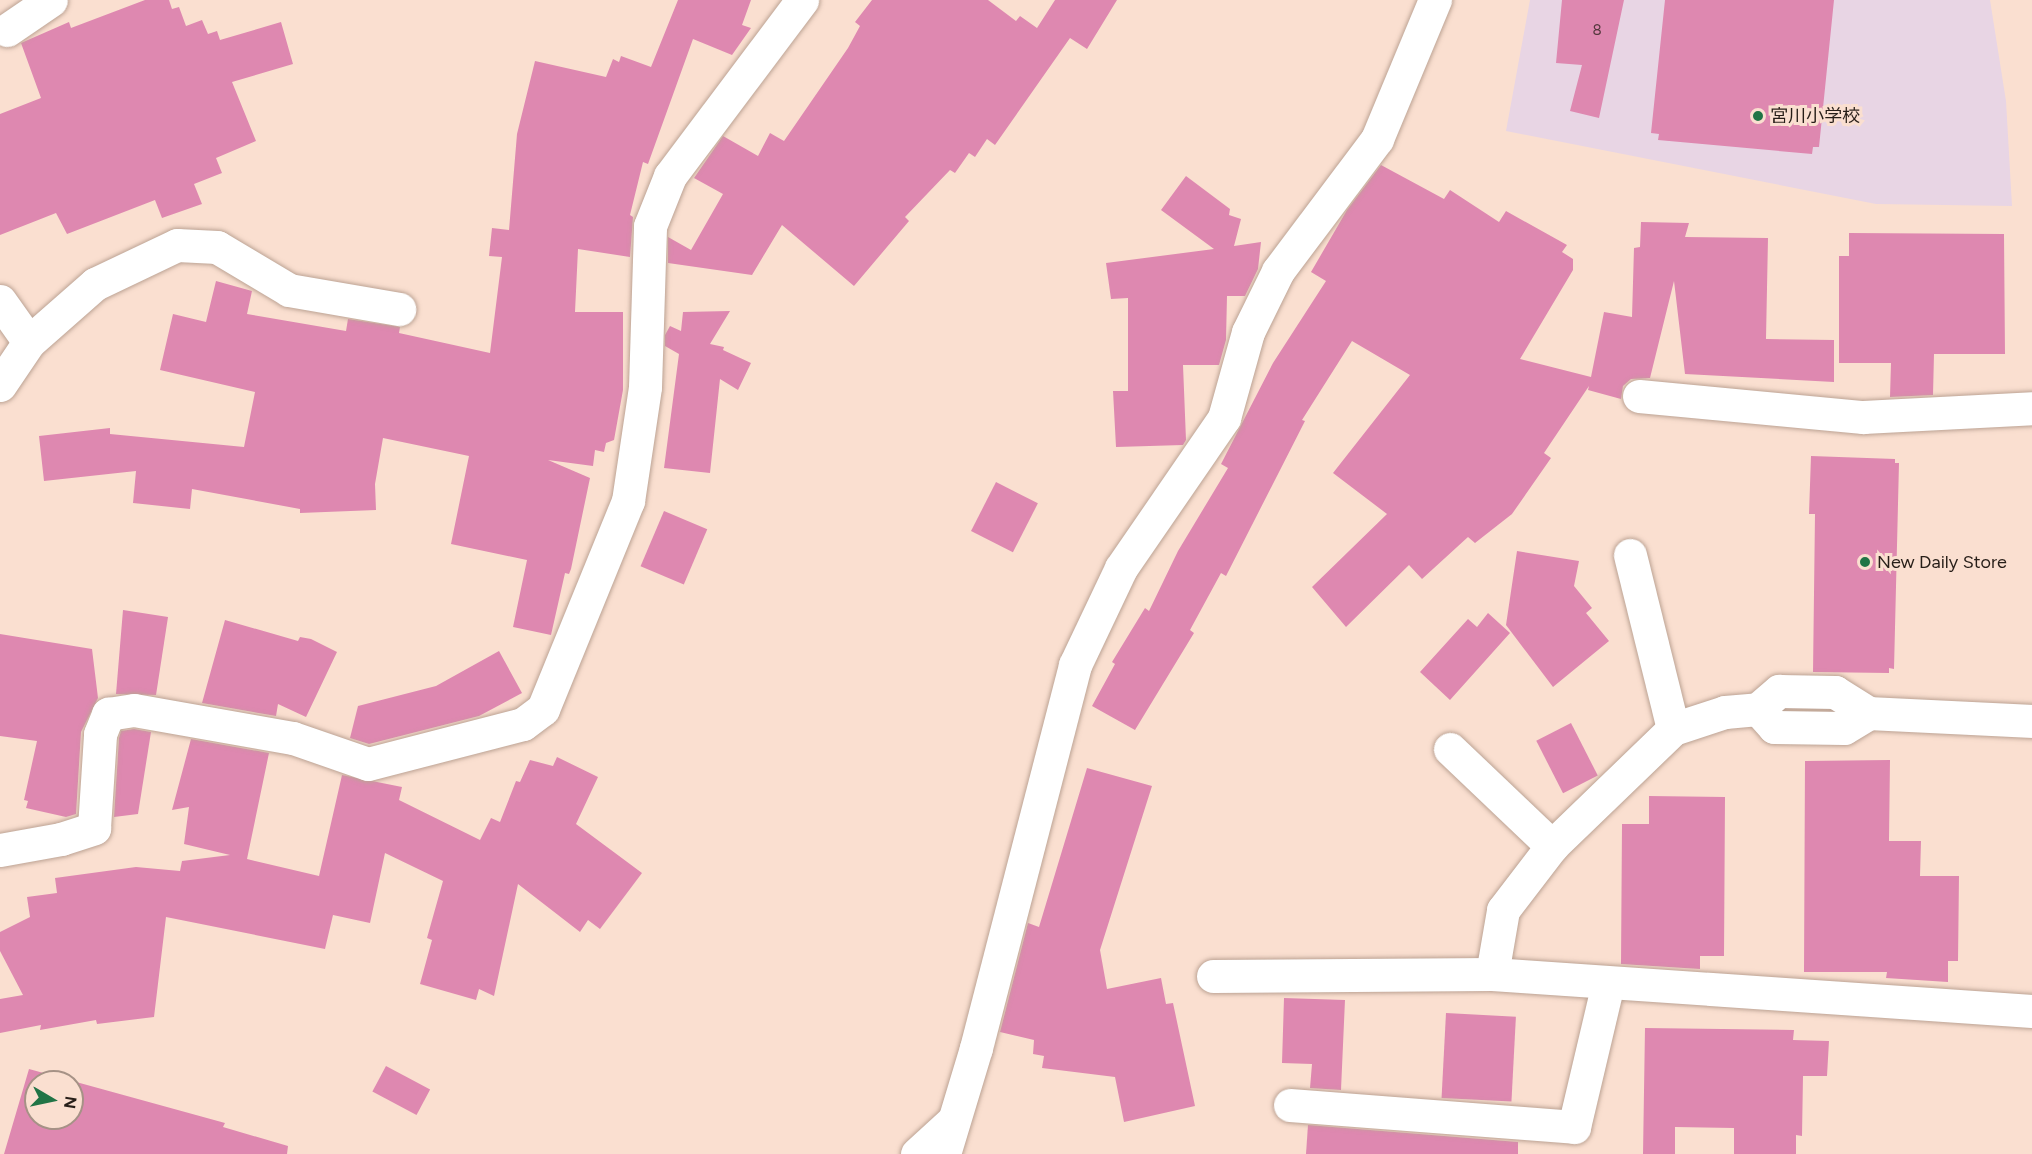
<!DOCTYPE html>
<html>
<head>
<meta charset="utf-8">
<style>
	body { margin:0 }
	#map { position:relative; width:2032px; height:1154px; overflow:hidden; background:#fadfd0; font-family:Figtree,"Noto Sans JP",sans-serif }
	div>[style] { position:absolute }
	.education>* { inset:0; background:#e8d5e4 }
	.building>* { inset:0; background:#de88b0; transform-origin:0 0 }
	.roads { filter:drop-shadow(0 0 2px #bca394) drop-shadow(0 0 2px #bca394) }
	.minor>* { height:33px; margin:-16.5px; padding:0 16.5px; transform-origin:16.5px; border-radius:16.5px; background:#fff }
	.dots>* { width:16px; height:16px; translate:-50% -50%; box-sizing:border-box; border:3px solid #fadfd0; border-radius:50% }
	span { translate:-50% -50%; white-space:nowrap; text-align:center; line-height:1.15; -webkit-text-stroke:6px #fadfd0; paint-order:stroke }
	.number-label { font-size:15px; color:#55383e }
	.number-label span { -webkit-text-stroke-width:0 }
	.poi-label { font-size:18px; color:#271e18 }
	.left { translate:0 -50%; text-align:left }
	.north { position:absolute; left:24px; top:1070px; width:60px; height:60px; box-sizing:border-box; background:#fadfd0; border:2px solid #a69286; border-radius:50%; rotate:99deg; font-size:16px; font-weight:700; line-height:24px; text-align:center; color:#271e18 }
	.north::after { content:''; display:block; margin:auto; width:21px; height:27px; background:#217446; clip-path:polygon(50% 0,100% 100%,50% 72%,0 100%) }
</style>
</head>
<body>
<div id="map">
	<div class="education">
		<i style="clip-path:polygon(1530px 0,1990px 0,2006px 101px,2012px 206px,1876px 204px,1506px 131px)"></i>
	</div>
	<div class="building">
		<i style="clip-path:polygon(145px 0,169px 0,172px 9px,179px 7px,186px 26px,202px 20px,208px 34px,217px 31px,220px 40px,281px 22px,293px 64px,232px 82px,256px 141px,216px 158px,222px 173px,194px 184px,202px 204px,162px 218px,155px 200px,67px 234px,56px 213px,0 235px,0 114px,41px 98px,21px 43px,69px 22px,71px 28px)"></i>
		<i style="clip-path:polygon(678px 0,751px 0,742px 25px,751px 28px,732px 55px,693px 39px,648px 164px,643px 162px,630px 215px,633px 217px,630px 257px,578px 249px,575px 312px,623px 312px,623px 390px,614px 440px,606px 443px,604px 452px,595px 450px,593px 466px,548px 460px,590px 478px,571px 569px,569px 574px,565px 573px,551px 635px,513px 627px,527px 560px,451px 544px,469px 456px,383px 438px,375px 484px,376px 510px,300px 513px,300px 509px,192px 489px,190px 509px,133px 503px,136px 471px,44px 481px,39px 436px,110px 428px,110px 434px,244px 447px,255px 392px,160px 370px,173px 314px,206px 322px,216px 281px,252px 291px,247px 314px,346px 331px,348px 319px,400px 327px,399px 333px,490px 353px,502px 257px,489px 256px,492px 228px,509px 230px,517px 134px,535px 61px,606px 77px,613px 59px,619px 62px,621px 56px,651px 67px)"></i>
		<i style="clip-path:polygon(872px 0,988px 0,1016px 21px,1020px 16px,1037px 28px,1055px 0,1117px 0,1087px 49px,1070px 38px,995px 145px,987px 139px,975px 157px,969px 153px,955px 173px,950px 170px,905px 217px,909px 221px,854px 286px,782px 225px,752px 275px,668px 263px,668px 237px,691px 250px,723px 194px,694px 178px,723px 136px,758px 156px,770px 133px,784px 141px,848px 48px,860px 26px,855px 22px)"></i>
		<i style="clip-path:polygon(1562px 0,1624px 0,1599px 118px,1570px 111px,1582px 65px,1556px 63px)"></i>
		<i style="clip-path:polygon(1665px 0,1834px 0,1819px 147px,1813px 147px,1812px 154px,1658px 140px,1659px 134px,1651px 133px)"></i>
		<i style="clip-path:polygon(1381px 165px,1444px 199px,1450px 190px,1499px 222px,1506px 211px,1567px 245px,1562px 252px,1573px 259px,1573px 270px,1520px 359px,1591px 377px,1604px 312px,1632px 317px,1634px 248px,1640px 247px,1641px 222px,1689px 223px,1685px 237px,1768px 238px,1766px 339px,1834px 340px,1834px 382px,1685px 374px,1674px 281px,1650px 378px,1631px 379px,1623px 386px,1621px 399px,1588px 390px,1589px 386px,1544px 453px,1551px 458px,1512px 514px,1475px 543px,1468px 537px,1422px 579px,1409px 565px,1346px 627px,1312px 587px,1387px 514px,1333px 473px,1410px 375px,1352px 341px,1302px 420px,1305px 421px,1226px 576px,1221px 573px,1190px 630px,1194px 633px,1135px 730px,1092px 706px,1115px 664px,1112px 662px,1145px 608px,1149px 611px,1178px 551px,1228px 468px,1221px 464px,1273px 363px,1326px 281px,1311px 272px,1347px 210px)"></i>
		<i style="clip-path:polygon(1186px 176px,1230px 209px,1229px 215px,1241px 219px,1234px 246px,1261px 242px,1258px 269px,1245px 296px,1227px 296px,1226px 340px,1219px 365px,1183px 365px,1186px 440px,1183px 445px,1116px 447px,1113px 391px,1128px 391px,1128px 298px,1111px 299px,1106px 263px,1214px 249px,1161px 210px)"></i>
		<i style="clip-path:polygon(1849px 233px,2004px 234px,2005px 354px,1934px 354px,1933px 395px,1890px 397px,1891px 363px,1839px 363px,1839px 256px,1849px 256px)"></i>
		<i style="clip-path:polygon(730px 311px,710px 344px,724px 347px,723px 350px,751px 363px,738px 390px,720px 379px,710px 473px,664px 468px,679px 354px,665px 346px,665px 335px,670px 326px,681px 331px,683px 312px)"></i>
		<i style="clip-path:polygon(1811px 456px,1895px 459px,1895px 463px,1899px 463px,1894px 669px,1889px 668px,1889px 673px,1813px 672px,1815px 514px,1809px 514px)"></i>
		<i style="left:996px;top:482px;width:47px;height:55px;rotate:27deg"></i>
		<i style="left:664px;top:511px;width:47px;height:60px;rotate:23deg"></i>
		<i style="clip-path:polygon(1517px 551px,1579px 561px,1574px 586px,1592px 608px,1586px 613px,1609px 641px,1553px 687px,1506px 625px)"></i>
		<i style="clip-path:polygon(123px 610px,168px 617px,156px 695px,116px 694px)"></i>
		<i style="clip-path:polygon(1488px 613px,1510px 633px,1450px 700px,1420px 672px,1468px 619px,1477px 627px)"></i>
		<i style="clip-path:polygon(225px 620px,298px 641px,300px 637px,311px 639px,337px 652px,306px 717px,278px 704px,276px 716px,202px 703px)"></i>
		<i style="clip-path:polygon(0 634px,92px 649px,98px 698px,81px 732px,76px 814px,66px 817px,26px 808px,28px 801px,24px 800px,37px 741px,0 736px)"></i>
		<i style="clip-path:polygon(499px 651px,522px 693px,479px 716px,369px 744px,350px 738px,358px 706px,436px 686px)"></i>
		<i style="left:1571px;top:723px;width:59px;height:39px;rotate:63deg"></i>
		<i style="clip-path:polygon(134px 729px,151px 732px,138px 814px,114px 817px,119px 738px,121px 731px)"></i>
		<i style="clip-path:polygon(191px 739px,269px 753px,247px 859px,319px 876px,342px 775px,402px 787px,399px 800px,480px 840px,491px 818px,500px 822px,516px 781px,520px 782px,530px 760px,553px 766px,557px 757px,598px 777px,576px 824px,642px 873px,600px 929px,588px 920px,580px 932px,518px 884px,494px 996px,479px 989px,476px 1000px,420px 984px,432px 940px,427px 938px,443px 881px,385px 853px,370px 923px,333px 915px,325px 949px,166px 917px,154px 1017px,97px 1024px,96px 1020px,40px 1030px,41px 1025px,0 1033px,0 999px,23px 995px,0 951px,0 932px,30px 917px,27px 897px,57px 893px,55px 878px,136px 867px,180px 871px,182px 861px,230px 855px,184px 844px,189px 807px,172px 810px)"></i>
		<i style="clip-path:polygon(1890px 760px,1889px 841px,1921px 841px,1920px 876px,1959px 876px,1958px 961px,1948px 961px,1948px 982px,1886px 978px,1887px 972px,1804px 972px,1805px 761px)"></i>
		<i style="clip-path:polygon(1087px 768px,1152px 786px,1100px 950px,1107px 989px,1161px 978px,1166px 1004px,1173px 1003px,1195px 1106px,1124px 1122px,1115px 1077px,1042px 1068px,1044px 1056px,1033px 1054px,1034px 1040px,1000px 1032px,1028px 923px,1039px 927px)"></i>
		<i style="clip-path:polygon(1649px 796px,1725px 797px,1724px 956px,1700px 956px,1700px 969px,1621px 964px,1622px 824px,1649px 824px)"></i>
		<i style="clip-path:polygon(1284px 998px,1345px 1000px,1341px 1090px,1310px 1088px,1312px 1064px,1282px 1063px)"></i>
		<i style="left:1446px;top:1013px;width:70px;height:85px;rotate:3deg"></i>
		<i style="clip-path:polygon(1645px 1028px,1794px 1030px,1793px 1040px,1829px 1041px,1827px 1076px,1803px 1076px,1802px 1136px,1796px 1135px,1796px 1154px,1734px 1154px,1734px 1128px,1675px 1127px,1675px 1154px,1643px 1154px)"></i>
		<i style="left:386px;top:1066px;width:50px;height:29px;rotate:28deg"></i>
		<i style="clip-path:polygon(evenodd,29px 1069px,225px 1123px,223px 1127px,288px 1146px,287px 1154px,4px 1154px,29px 1069px,36px 1082px,72px 1082px,72px 1118px,36px 1118px,36px 1082px)"></i>
		<i style="clip-path:polygon(1308px 1125px,1518px 1142px,1518px 1154px,1306px 1154px)"></i>
	</div>
	<div class="roads">
		<div class="minor">
			<i style="left:7px;top:30px;width:53px;rotate:-34.3deg"></i>
			<i style="left:0;top:301px;width:50px;rotate:54.7deg"></i>
			<i style="left:29px;top:342px;width:52px;rotate:124deg"></i>
			<i style="left:29px;top:342px;width:88px;rotate:-41.3deg"></i>
			<i style="left:95px;top:284px;width:91px;rotate:-25.4deg"></i>
			<i style="left:177px;top:245px;width:40px;rotate:2.9deg"></i>
			<i style="left:217px;top:247px;width:84px;rotate:30.8deg"></i>
			<i style="left:289px;top:290px;width:112px;rotate:9.8deg"></i>
			<i style="left:1639px;top:396px;width:225px;rotate:5.4deg"></i>
			<i style="left:1863px;top:417px;width:169px;rotate:-3deg"></i>
			<i style="left:1630px;top:555px;width:179px;rotate:76.1deg"></i>
			<i style="left:1758px;top:709px;width:24px;rotate:48deg"></i>
			<i style="left:1774px;top:727px;width:70px;rotate:0.8deg"></i>
			<i style="left:1844px;top:728px;width:29px;rotate:-31deg"></i>
			<i style="left:1450px;top:749px;width:141px;rotate:43.6deg"></i>
			<i style="left:0;top:850px;width:62px;rotate:-10.2deg"></i>
			<i style="left:61px;top:839px;width:35px;rotate:-18deg"></i>
			<i style="left:94px;top:828px;width:94px;rotate:-86.3deg"></i>
			<i style="left:100px;top:734px;width:22px;rotate:-68deg"></i>
			<i style="left:108px;top:714px;width:26px;rotate:-9deg"></i>
			<i style="left:134px;top:710px;width:161px;rotate:10deg"></i>
			<i style="left:293px;top:738px;width:79px;rotate:19.1deg"></i>
			<i style="left:368px;top:764px;width:160px;rotate:-14.5deg"></i>
			<i style="left:523px;top:724px;width:25px;rotate:-37deg"></i>
			<i style="left:543px;top:709px;width:225px;rotate:-67.8deg"></i>
			<i style="left:628px;top:501px;width:115px;rotate:-81.5deg"></i>
			<i style="left:645px;top:387px;width:161px;rotate:-88.2deg"></i>
			<i style="left:650px;top:226px;width:54px;rotate:-68.2deg"></i>
			<i style="left:670px;top:176px;width:220px;rotate:-53.1deg"></i>
			<i style="left:1492px;top:974px;width:65px;rotate:-80.2deg"></i>
			<i style="left:1503px;top:910px;width:81px;rotate:-52.6deg"></i>
			<i style="left:1552px;top:846px;width:168px;rotate:-44deg"></i>
			<i style="left:1673px;top:729px;width:55px;rotate:-18.1deg"></i>
			<i style="left:1725px;top:712px;width:33px;rotate:-5deg"></i>
			<i style="left:1758px;top:709px;width:28px;rotate:-41deg"></i>
			<i style="left:1779px;top:691px;width:56px;rotate:1deg"></i>
			<i style="left:1835px;top:692px;width:40px;rotate:32deg"></i>
			<i style="left:1869px;top:713px;width:163px;rotate:2.8deg"></i>
			<i style="left:1213px;top:976px;width:279px;rotate:-0.4deg"></i>
			<i style="left:1492px;top:974px;width:541px;rotate:3.92deg"></i>
			<i style="left:1290px;top:1105px;width:285px;rotate:4.4deg"></i>
			<i style="left:1574px;top:1127px;width:148px;rotate:-76.7deg"></i>
			<i style="left:917px;top:1154px;width:47px;rotate:-42.4deg"></i>
			<i style="left:944px;top:1154px;width:111px;rotate:-73.2deg"></i>
			<i style="left:976px;top:1048px;width:396px;rotate:-75.5deg"></i>
			<i style="left:1075px;top:665px;width:107px;rotate:-64.6deg"></i>
			<i style="left:1121px;top:568px;width:182px;rotate:-55.5deg"></i>
			<i style="left:1224px;top:418px;width:89px;rotate:-74.4deg"></i>
			<i style="left:1248px;top:332px;width:68px;rotate:-63.8deg"></i>
			<i style="left:1278px;top:271px;width:165px;rotate:-53.1deg"></i>
			<i style="left:1377px;top:139px;width:151px;rotate:-67.4deg"></i>
		</div>
	</div>
	<div class="dots">
		<i style="left:1758px;top:116px;background:#217446"></i>
		<i style="left:1865px;top:562px;background:#217446"></i>
	</div>
	<div class="number-label">
		<span style="left:1597px;top:31px">8</span>
	</div>
	<div class="poi-label">
		<span class="left" style="left:1770px;top:116px">宮川小学校</span>
		<span class="left" style="left:1877px;top:562px">New Daily Store</span>
	</div>
	<div class="north">N</div>
</div>
</body>
</html>
